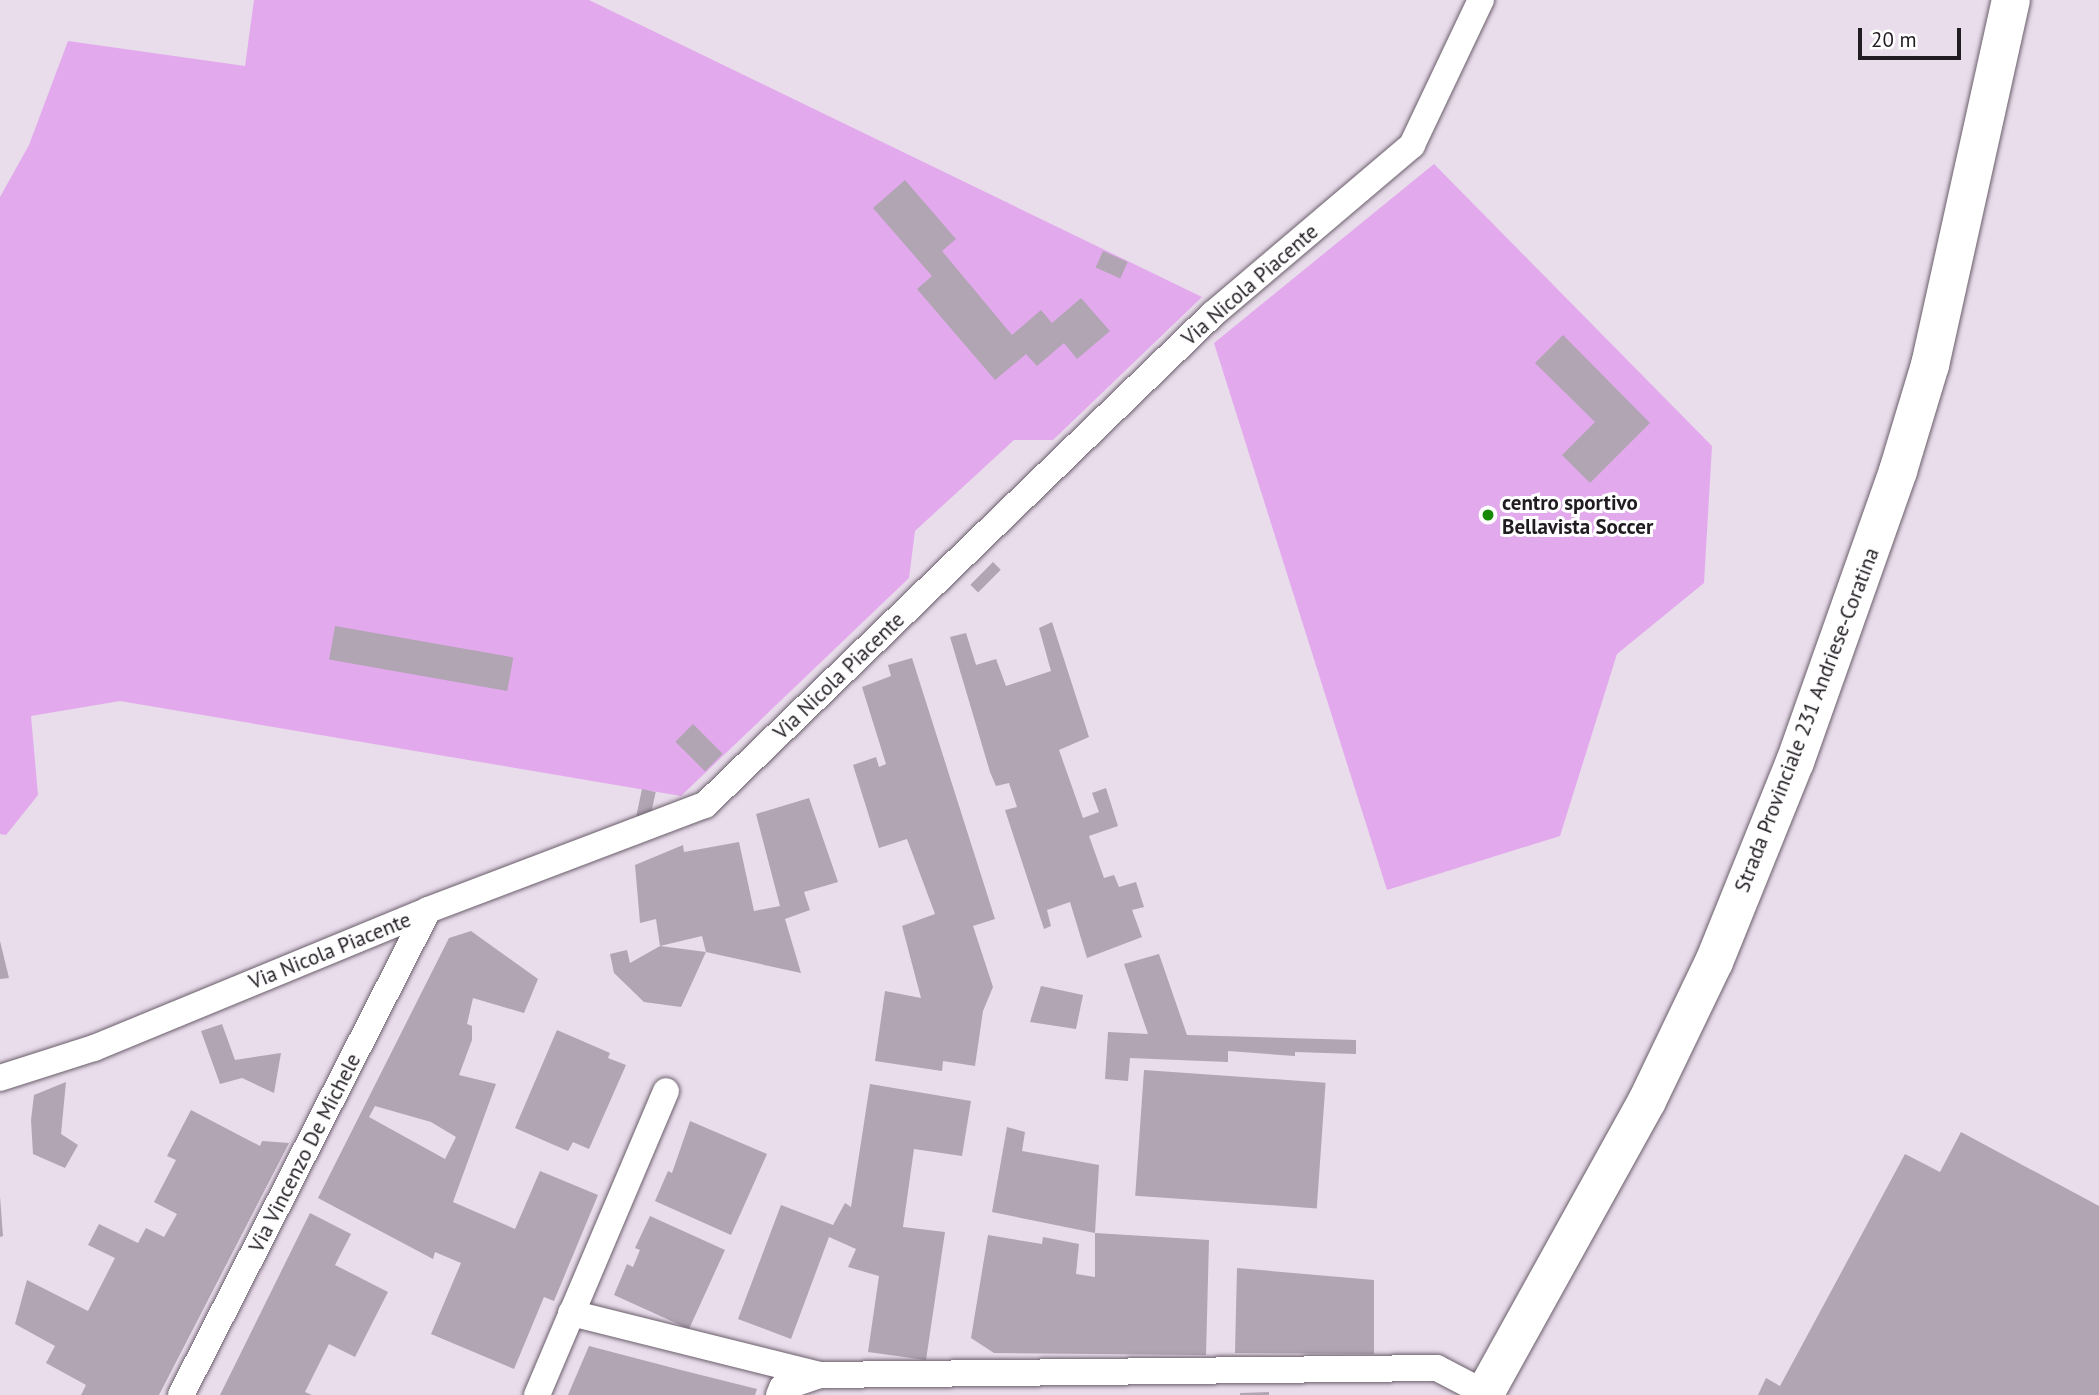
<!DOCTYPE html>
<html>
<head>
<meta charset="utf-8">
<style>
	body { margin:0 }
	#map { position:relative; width:2099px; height:1395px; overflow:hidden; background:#e9dceb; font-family:"PT Sans",sans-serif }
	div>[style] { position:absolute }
	.green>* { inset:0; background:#e2aaec }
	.building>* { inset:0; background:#b1a4b3; transform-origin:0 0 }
	.roads { filter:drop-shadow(0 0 2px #6a5e6b) drop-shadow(0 0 2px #6a5e6b) }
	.minor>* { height:26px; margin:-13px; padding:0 13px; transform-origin:13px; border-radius:13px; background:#fff }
	.primary>* { height:38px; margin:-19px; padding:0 19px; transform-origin:19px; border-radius:19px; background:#fff }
	.dots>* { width:19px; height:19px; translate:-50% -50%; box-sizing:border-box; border:4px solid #fff; border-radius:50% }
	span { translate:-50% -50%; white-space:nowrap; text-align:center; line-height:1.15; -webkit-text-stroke:6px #fff; paint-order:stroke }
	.street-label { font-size:21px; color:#211c22 }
	.poi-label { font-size:21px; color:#211c22; font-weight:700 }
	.left { translate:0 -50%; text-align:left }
	.scale { position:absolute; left:1858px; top:28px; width:103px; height:32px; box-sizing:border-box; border:4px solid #211c22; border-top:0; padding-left:9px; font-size:21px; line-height:24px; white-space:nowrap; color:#211c22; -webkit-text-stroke:5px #fff; paint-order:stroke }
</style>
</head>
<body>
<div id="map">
	<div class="green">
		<i style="clip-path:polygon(254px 0,589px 0,1202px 297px,1053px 440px,1014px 440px,915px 531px,909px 578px,681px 796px,120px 701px,31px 716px,38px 795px,6px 835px,0 834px,0 197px,29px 145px,68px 41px,245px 66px)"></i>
		<i style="clip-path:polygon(1434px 164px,1712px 446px,1704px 583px,1617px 654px,1560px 836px,1387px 890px,1214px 343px)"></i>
	</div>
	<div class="building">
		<i style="clip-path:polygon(905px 180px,956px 239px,942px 251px,1012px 335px,1041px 310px,1052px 323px,1081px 298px,1110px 331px,1077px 359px,1064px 343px,1037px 366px,1026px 354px,995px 380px,917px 289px,932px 276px,873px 208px)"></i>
		<i style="left:1103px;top:251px;width:27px;height:18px;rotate:24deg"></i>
		<i style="clip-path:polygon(1563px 335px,1650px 423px,1590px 483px,1562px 455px,1595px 422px,1535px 363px)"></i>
		<i style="left:993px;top:562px;width:11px;height:32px;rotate:45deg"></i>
		<i style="clip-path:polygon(1052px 622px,1089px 737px,1059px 750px,1083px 818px,1099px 812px,1092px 793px,1106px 788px,1118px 826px,1089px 836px,1104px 878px,1114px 875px,1119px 887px,1136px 882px,1144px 907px,1132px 910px,1142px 937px,1087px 958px,1070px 902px,1047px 910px,1051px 926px,1044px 929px,1005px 810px,1017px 807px,1009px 783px,996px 786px,990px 772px,950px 637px,966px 633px,976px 665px,996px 659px,1006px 686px,1051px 671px,1039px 628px)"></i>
		<i style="left:335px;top:626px;width:181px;height:34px;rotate:10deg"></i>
		<i style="clip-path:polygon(912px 658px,995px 919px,973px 926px,993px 987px,983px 1011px,975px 1066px,943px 1061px,942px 1071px,875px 1061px,885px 991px,921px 998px,902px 926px,935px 914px,907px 839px,879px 848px,853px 765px,876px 757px,879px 767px,886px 764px,862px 687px,891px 676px,888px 665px)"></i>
		<i style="left:693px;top:724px;width:42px;height:25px;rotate:45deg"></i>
		<i style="left:642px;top:789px;width:14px;height:28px;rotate:12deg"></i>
		<i style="clip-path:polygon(809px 798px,838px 882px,804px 892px,810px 910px,785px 919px,801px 973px,706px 952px,702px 936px,660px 946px,656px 919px,640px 923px,635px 865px,683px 845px,684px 852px,739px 842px,754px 911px,780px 906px,756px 814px)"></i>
		<i style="clip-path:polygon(evenodd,471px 931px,538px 979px,524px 1013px,473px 998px,467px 1024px,472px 1026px,472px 1040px,459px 1075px,496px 1084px,453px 1202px,515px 1229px,540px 1171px,598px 1195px,554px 1301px,544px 1297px,514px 1369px,431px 1334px,461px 1263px,435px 1252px,433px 1259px,318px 1198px,449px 938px,471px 931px,375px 1106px,431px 1122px,456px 1137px,445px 1159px,369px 1117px,375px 1106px)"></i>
		<i style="clip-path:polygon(0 941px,9px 978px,0 979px)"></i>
		<i style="clip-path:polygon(660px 946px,706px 952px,681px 1007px,644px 1002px,614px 973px,610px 954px,627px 950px,630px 963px)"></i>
		<i style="clip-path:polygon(1159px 954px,1187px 1035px,1356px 1040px,1356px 1054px,1295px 1052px,1295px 1056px,1228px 1051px,1228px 1062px,1130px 1058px,1128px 1081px,1105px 1079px,1108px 1032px,1148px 1034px,1124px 964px)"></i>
		<i style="clip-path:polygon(1041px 986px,1083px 995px,1076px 1029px,1030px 1022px)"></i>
		<i style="clip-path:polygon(222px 1024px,235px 1060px,281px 1053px,274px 1093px,242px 1078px,220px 1084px,201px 1031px)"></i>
		<i style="clip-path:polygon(557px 1030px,610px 1053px,608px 1058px,626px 1065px,589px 1149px,573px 1142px,568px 1151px,515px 1128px)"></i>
		<i style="left:1144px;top:1070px;width:182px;height:126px;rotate:4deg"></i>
		<i style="clip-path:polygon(66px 1082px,61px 1134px,78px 1145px,65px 1168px,33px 1154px,31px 1120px,34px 1095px)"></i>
		<i style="clip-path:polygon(870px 1084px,971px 1101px,962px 1156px,914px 1149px,903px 1227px,945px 1232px,926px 1360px,868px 1352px,879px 1276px,848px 1267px,856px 1249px,829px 1237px,791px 1339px,738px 1319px,781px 1205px,833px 1225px,845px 1203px,851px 1207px)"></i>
		<i style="clip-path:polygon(191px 1110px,260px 1146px,262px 1141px,289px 1143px,159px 1395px,81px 1395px,86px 1385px,46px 1363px,55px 1346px,15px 1324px,27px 1280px,88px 1311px,115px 1258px,88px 1245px,99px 1224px,138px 1243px,146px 1228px,164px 1237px,177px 1214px,154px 1202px,176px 1160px,167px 1156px)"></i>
		<i style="clip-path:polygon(690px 1121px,767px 1154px,731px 1235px,655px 1201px,668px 1171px,672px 1173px)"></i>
		<i style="clip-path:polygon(1007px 1127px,1025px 1132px,1022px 1151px,1099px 1165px,1095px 1233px,992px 1212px)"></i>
		<i style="clip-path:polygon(1961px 1132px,2099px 1206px,2099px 1395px,1758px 1395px,1766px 1378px,1780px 1386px,1905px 1154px,1940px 1172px)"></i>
		<i style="clip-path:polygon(0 1196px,3px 1236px,0 1237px)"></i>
		<i style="clip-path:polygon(310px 1213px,351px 1234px,335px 1265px,388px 1292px,355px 1357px,329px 1344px,305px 1392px,312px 1395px,220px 1395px)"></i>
		<i style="clip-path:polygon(650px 1216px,725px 1250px,689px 1329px,614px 1295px,627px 1264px,633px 1267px,640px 1250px,635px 1248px)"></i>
		<i style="clip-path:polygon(1095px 1233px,1209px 1240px,1206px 1355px,994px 1353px,971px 1338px,988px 1235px,1042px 1244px,1043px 1237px,1079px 1244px,1076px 1274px,1095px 1277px)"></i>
		<i style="clip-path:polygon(1237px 1268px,1374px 1280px,1374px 1354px,1235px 1353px)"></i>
		<i style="clip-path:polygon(589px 1346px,677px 1369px,757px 1389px,755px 1395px,568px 1395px)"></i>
		<i style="clip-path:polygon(1269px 1392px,1269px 1395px,1240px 1395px,1240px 1393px)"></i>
	</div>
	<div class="roads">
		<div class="minor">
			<i style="left:0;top:1078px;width:99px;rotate:-17.7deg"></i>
			<i style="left:94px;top:1048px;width:361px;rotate:-22.4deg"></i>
			<i style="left:428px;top:910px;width:296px;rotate:-20.8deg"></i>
			<i style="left:705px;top:805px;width:707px;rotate:-44.03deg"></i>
			<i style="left:1213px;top:314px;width:261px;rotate:-40.3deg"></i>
			<i style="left:1412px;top:145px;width:161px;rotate:-64.6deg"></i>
			<i style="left:571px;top:1313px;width:257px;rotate:14deg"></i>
			<i style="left:181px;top:1395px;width:544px;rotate:-63.01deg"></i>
			<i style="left:537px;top:1395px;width:330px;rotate:-67deg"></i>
			<i style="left:779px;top:1395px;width:8px;rotate:-67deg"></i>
			<i style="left:782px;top:1388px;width:40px;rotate:-18.9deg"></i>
			<i style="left:820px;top:1375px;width:617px;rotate:-0.65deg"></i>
			<i style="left:1437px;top:1368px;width:54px;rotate:27.5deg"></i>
		</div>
		<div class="primary">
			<i style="left:1484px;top:1395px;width:336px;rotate:-61deg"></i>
			<i style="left:1647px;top:1101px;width:154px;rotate:-64.3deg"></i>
			<i style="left:1714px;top:962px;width:216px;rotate:-68deg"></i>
			<i style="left:1795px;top:762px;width:309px;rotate:-70.5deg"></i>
			<i style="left:1898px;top:471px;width:111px;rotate:-73.2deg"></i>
			<i style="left:1930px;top:365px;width:374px;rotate:-77.5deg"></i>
		</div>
	</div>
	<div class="dots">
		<i style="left:1488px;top:515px;background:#178805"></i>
	</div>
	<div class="street-label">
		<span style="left:1250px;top:285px;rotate:-41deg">Via Nicola Piacente</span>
		<span style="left:839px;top:676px;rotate:-44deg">Via Nicola Piacente</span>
		<span style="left:1807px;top:720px;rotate:-69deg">Strada Provinciale 231 Andriese-Coratina</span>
		<span style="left:330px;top:951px;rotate:-22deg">Via Nicola Piacente</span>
		<span style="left:305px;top:1153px;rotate:-63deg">Via Vincenzo De Michele</span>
	</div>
	<div class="poi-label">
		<span class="left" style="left:1502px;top:515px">centro sportivo<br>Bellavista Soccer</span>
	</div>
	<div class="scale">20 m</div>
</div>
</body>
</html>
